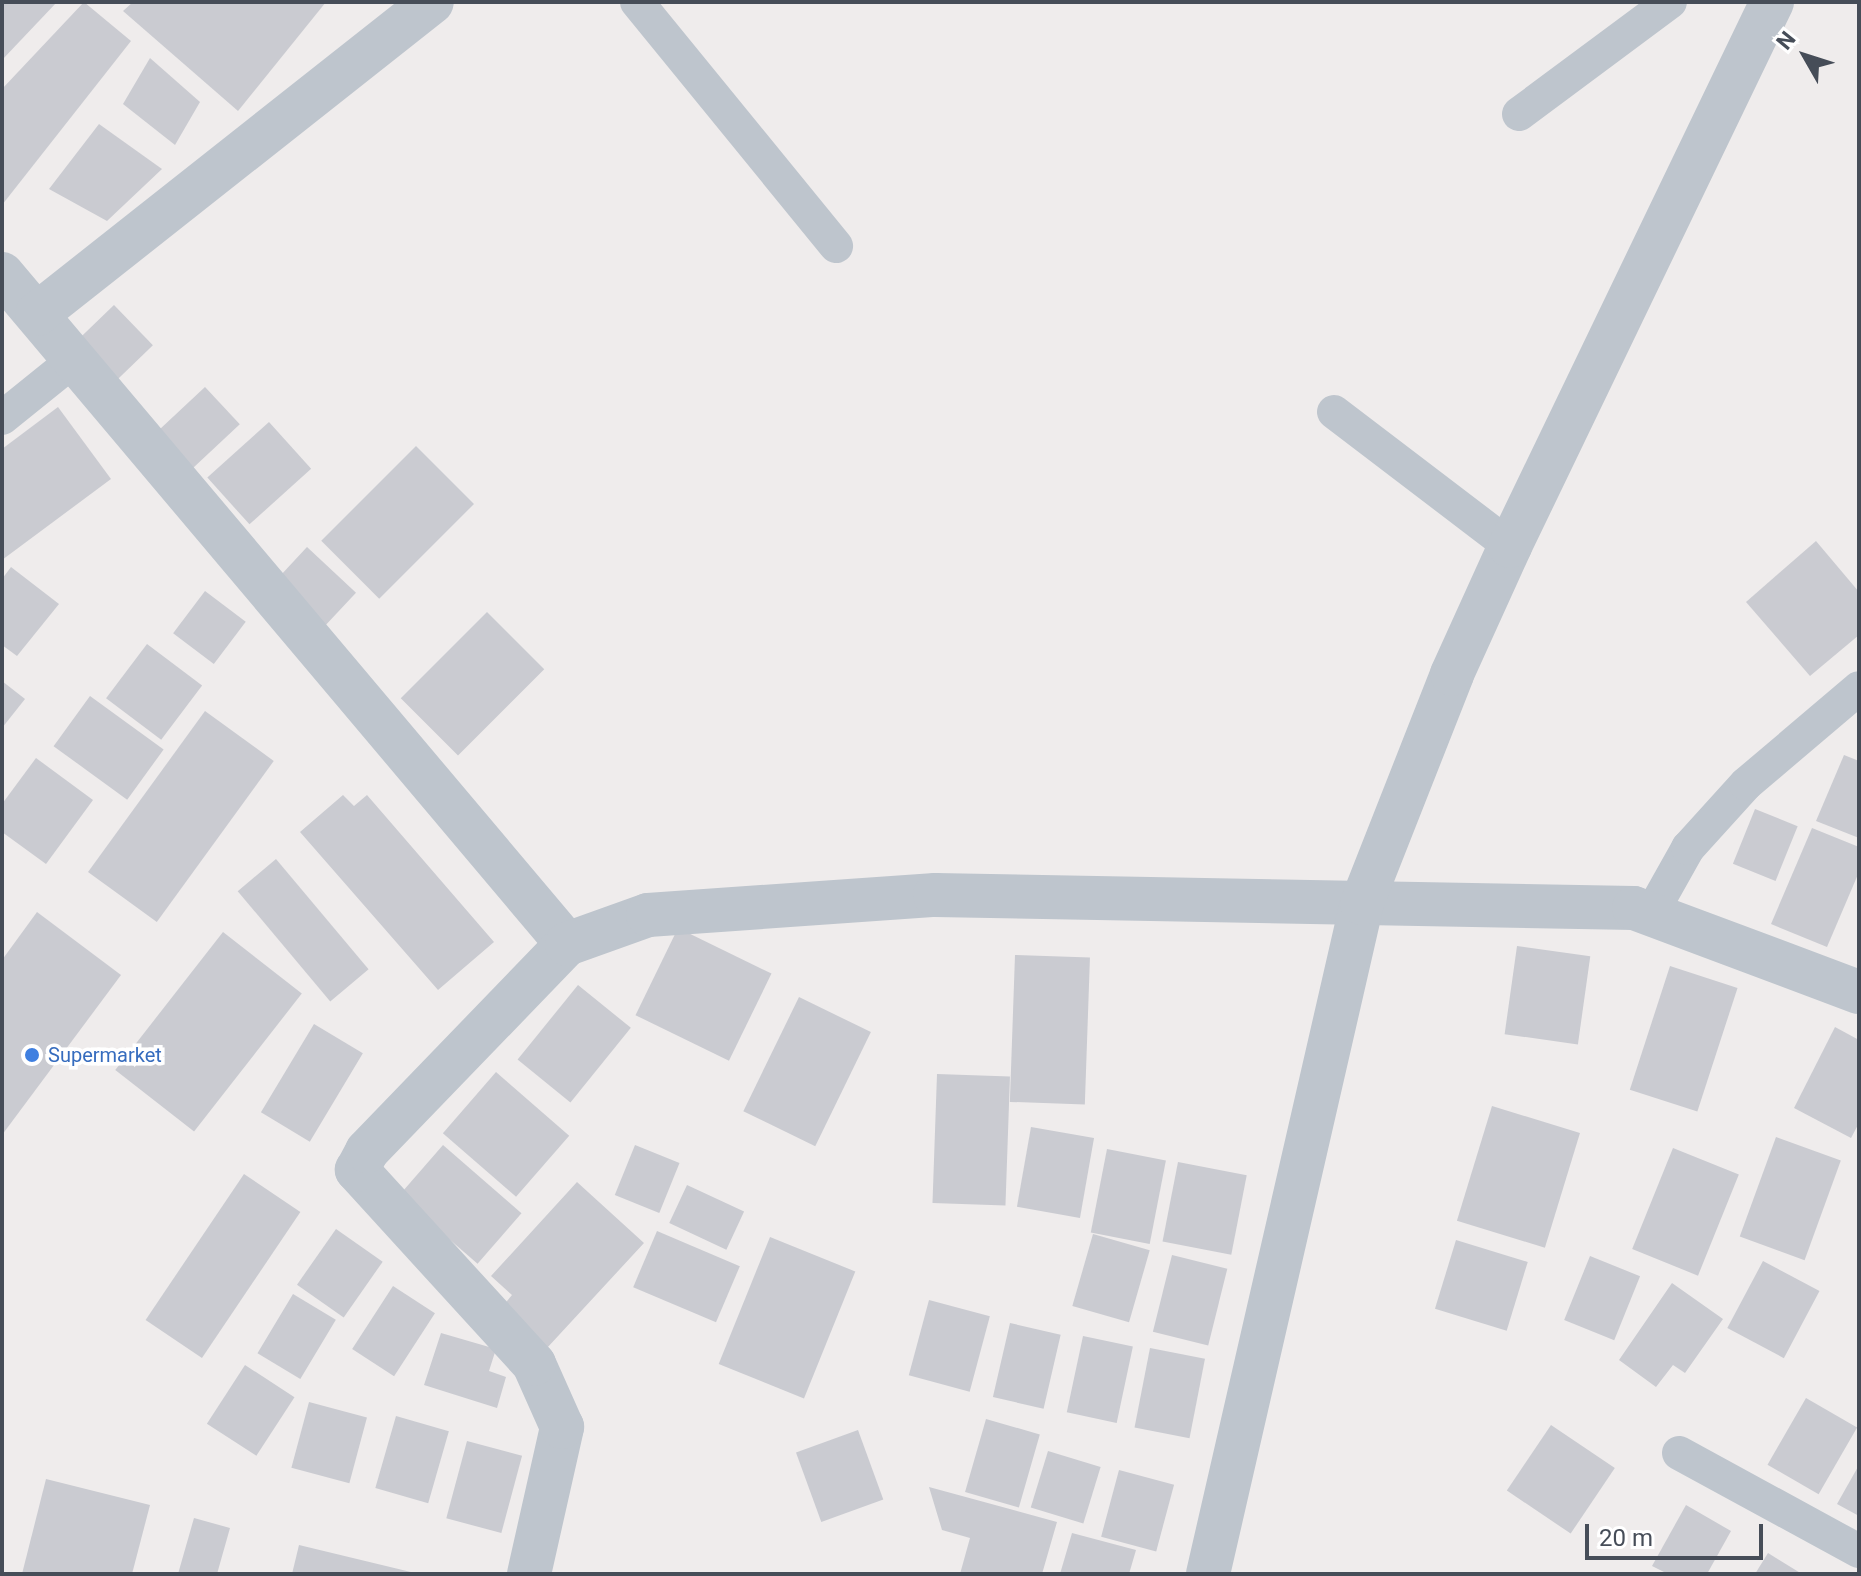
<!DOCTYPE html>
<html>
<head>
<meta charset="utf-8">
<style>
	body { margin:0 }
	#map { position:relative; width:1861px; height:1576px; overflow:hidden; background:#efecec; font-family:Roboto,sans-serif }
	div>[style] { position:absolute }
	.building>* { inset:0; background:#cacbd1; transform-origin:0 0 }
	.lane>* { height:34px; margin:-17px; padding:0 17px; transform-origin:17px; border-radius:17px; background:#bec5cd }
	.street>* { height:44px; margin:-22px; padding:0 22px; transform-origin:22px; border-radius:22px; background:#bec5cd }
	.dots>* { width:22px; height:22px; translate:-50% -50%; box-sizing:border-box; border:4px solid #fff; border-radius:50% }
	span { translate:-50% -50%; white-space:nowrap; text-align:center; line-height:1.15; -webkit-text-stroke:7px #fff; paint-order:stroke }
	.shop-label { font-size:20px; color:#366cbe }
	.left { translate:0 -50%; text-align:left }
	.frame { position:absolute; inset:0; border:4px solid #464d58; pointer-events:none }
	.north { position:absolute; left:1765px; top:16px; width:80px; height:80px; -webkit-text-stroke:6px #fff; paint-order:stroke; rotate:309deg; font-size:22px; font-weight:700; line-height:32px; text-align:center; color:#464d58 }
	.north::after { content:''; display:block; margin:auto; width:28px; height:36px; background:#464d58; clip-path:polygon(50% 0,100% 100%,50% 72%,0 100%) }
	.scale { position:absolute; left:1585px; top:1524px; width:178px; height:36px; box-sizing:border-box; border:4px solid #464d58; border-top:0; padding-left:10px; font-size:24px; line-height:28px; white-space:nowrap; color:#464d58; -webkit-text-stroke:6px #fff; paint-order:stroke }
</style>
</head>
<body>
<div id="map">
	<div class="building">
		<i style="clip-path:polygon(2px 2px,57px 2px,2px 60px)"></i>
		<i style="clip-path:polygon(84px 2px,131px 41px,2px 205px,2px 89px)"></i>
		<i style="clip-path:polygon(133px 2px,326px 2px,238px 111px,123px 11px)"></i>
		<i style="clip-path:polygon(150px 58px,200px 102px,175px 145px,123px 104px)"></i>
		<i style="clip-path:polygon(99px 124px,162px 169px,107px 221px,49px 189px)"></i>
		<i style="left:114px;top:305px;width:56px;height:58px;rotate:46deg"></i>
		<i style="left:205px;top:387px;width:51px;height:64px;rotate:47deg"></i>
		<i style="clip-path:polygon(58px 407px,111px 479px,2px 560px,2px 449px)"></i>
		<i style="left:269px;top:422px;width:63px;height:83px;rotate:48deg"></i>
		<i style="left:416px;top:446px;width:82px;height:134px;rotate:45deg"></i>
		<i style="clip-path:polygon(1816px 541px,1859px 592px,1859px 635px,1810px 676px,1746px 602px)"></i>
		<i style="left:307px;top:547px;width:67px;height:45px;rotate:43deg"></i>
		<i style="clip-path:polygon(11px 567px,59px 604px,17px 656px,2px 645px,2px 579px)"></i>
		<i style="left:205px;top:591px;width:51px;height:53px;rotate:37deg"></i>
		<i style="left:487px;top:612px;width:81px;height:122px;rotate:45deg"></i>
		<i style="left:147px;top:644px;width:69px;height:68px;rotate:37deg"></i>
		<i style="clip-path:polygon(2px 681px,25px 699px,2px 728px)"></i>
		<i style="left:90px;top:696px;width:91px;height:62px;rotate:36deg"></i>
		<i style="left:205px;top:711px;width:85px;height:199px;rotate:36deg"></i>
		<i style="clip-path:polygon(1844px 755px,1859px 761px,1859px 838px,1816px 821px)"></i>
		<i style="clip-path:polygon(36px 758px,93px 800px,46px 864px,2px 832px,2px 804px)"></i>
		<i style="clip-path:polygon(343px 795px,354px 806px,367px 795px,494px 942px,438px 990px,300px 832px)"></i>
		<i style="left:1755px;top:809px;width:46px;height:59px;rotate:22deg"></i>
		<i style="clip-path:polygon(1812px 828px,1859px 847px,1859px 872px,1827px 947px,1771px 924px)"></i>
		<i style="left:276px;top:859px;width:144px;height:50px;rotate:50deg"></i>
		<i style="clip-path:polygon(37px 912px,121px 975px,2px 1135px,2px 960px)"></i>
		<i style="left:678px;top:928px;width:104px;height:97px;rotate:26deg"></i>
		<i style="left:223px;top:932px;width:100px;height:175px;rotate:38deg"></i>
		<i style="left:1517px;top:946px;width:74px;height:89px;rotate:8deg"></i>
		<i style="left:1015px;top:955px;width:75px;height:147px;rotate:2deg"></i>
		<i style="left:1670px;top:966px;width:71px;height:130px;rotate:18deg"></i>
		<i style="left:578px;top:985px;width:68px;height:96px;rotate:39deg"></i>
		<i style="left:799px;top:997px;width:80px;height:127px;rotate:26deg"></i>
		<i style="left:314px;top:1024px;width:57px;height:103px;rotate:31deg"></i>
		<i style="clip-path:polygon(1835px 1027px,1859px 1040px,1859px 1123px,1851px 1138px,1794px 1108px)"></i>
		<i style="left:496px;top:1072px;width:97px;height:81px;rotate:41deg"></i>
		<i style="left:937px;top:1074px;width:73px;height:129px;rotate:2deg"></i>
		<i style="left:1492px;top:1106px;width:92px;height:120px;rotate:17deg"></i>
		<i style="left:1031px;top:1127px;width:64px;height:81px;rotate:10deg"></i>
		<i style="left:1776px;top:1137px;width:69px;height:106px;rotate:20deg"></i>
		<i style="left:443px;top:1145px;width:104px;height:67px;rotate:41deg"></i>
		<i style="left:635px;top:1145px;width:48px;height:54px;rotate:22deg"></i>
		<i style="left:1673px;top:1148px;width:71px;height:109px;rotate:22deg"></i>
		<i style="left:1107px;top:1149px;width:60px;height:85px;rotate:11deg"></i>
		<i style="left:1178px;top:1162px;width:70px;height:81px;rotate:11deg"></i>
		<i style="left:244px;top:1174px;width:68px;height:176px;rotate:34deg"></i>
		<i style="clip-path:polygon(577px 1182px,644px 1243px,547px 1348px,502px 1307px,512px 1295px,491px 1276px)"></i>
		<i style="left:687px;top:1185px;width:63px;height:42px;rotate:25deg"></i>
		<i style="left:336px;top:1229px;width:57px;height:68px;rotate:35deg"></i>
		<i style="left:657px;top:1231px;width:90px;height:61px;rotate:23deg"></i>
		<i style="left:1093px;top:1234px;width:59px;height:75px;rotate:16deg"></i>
		<i style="left:770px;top:1237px;width:92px;height:137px;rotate:22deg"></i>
		<i style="left:1456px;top:1240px;width:75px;height:72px;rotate:17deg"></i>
		<i style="left:1172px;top:1255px;width:57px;height:79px;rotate:14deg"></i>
		<i style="left:1590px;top:1256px;width:54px;height:69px;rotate:22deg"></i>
		<i style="left:1763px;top:1261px;width:64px;height:76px;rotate:28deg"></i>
		<i style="clip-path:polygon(1672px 1283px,1723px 1319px,1685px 1373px,1673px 1365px,1656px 1387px,1619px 1360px)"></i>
		<i style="left:393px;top:1286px;width:50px;height:75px;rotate:33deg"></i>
		<i style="left:293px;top:1294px;width:50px;height:69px;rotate:31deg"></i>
		<i style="left:929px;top:1300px;width:63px;height:78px;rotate:15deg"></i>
		<i style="left:1010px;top:1323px;width:52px;height:76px;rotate:13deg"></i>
		<i style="clip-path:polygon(441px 1333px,496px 1349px,489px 1371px,506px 1377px,497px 1408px,424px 1385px)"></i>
		<i style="left:1083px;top:1336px;width:51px;height:78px;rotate:12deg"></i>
		<i style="left:1150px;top:1348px;width:56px;height:81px;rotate:11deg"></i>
		<i style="left:245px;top:1365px;width:59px;height:70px;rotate:33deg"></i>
		<i style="left:1806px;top:1398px;width:59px;height:77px;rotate:30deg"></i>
		<i style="left:309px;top:1402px;width:60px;height:68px;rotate:15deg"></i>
		<i style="left:396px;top:1416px;width:55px;height:75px;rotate:16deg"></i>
		<i style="left:986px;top:1419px;width:56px;height:76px;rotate:16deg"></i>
		<i style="left:1551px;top:1425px;width:77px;height:79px;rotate:34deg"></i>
		<i style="left:858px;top:1430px;width:74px;height:66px;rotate:70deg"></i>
		<i style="left:467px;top:1441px;width:57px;height:80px;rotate:15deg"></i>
		<i style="left:1048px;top:1451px;width:55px;height:59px;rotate:17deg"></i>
		<i style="clip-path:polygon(1859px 1465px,1859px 1516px,1837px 1504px)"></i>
		<i style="left:1119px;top:1470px;width:57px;height:69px;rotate:15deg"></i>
		<i style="clip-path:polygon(46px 1479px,150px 1505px,132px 1574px,22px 1574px)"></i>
		<i style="clip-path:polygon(929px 1487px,1057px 1522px,1042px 1574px,960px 1574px,970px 1538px,942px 1530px)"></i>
		<i style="clip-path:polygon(1686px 1505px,1731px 1531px,1707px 1574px,1668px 1574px,1652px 1566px)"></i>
		<i style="clip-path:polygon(194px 1518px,230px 1528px,217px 1574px,178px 1574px)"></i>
		<i style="clip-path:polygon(1072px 1533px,1136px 1550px,1129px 1574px,1060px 1574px)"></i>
		<i style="clip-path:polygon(299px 1545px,415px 1573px,414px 1574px,292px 1574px)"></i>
		<i style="clip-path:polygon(1768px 1553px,1802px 1574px,1755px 1574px)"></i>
	</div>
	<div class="lane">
		<i style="left:637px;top:2px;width:315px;rotate:50.8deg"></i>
		<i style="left:1519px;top:114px;width:188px;rotate:-36.6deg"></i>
		<i style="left:1334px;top:412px;width:221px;rotate:37.3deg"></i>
		<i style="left:2px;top:418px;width:94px;rotate:-38.9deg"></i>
		<i style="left:1651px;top:914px;width:76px;rotate:-60.7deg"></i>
		<i style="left:1688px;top:848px;width:86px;rotate:-47.8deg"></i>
		<i style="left:1746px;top:784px;width:148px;rotate:-40.3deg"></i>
		<i style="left:1679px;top:1453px;width:205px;rotate:28.6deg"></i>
	</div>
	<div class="street">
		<i style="left:2px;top:274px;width:876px;rotate:49.86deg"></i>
		<i style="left:37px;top:314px;width:503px;rotate:-38.3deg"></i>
		<i style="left:529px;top:1574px;width:151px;rotate:-77.3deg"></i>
		<i style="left:562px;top:1427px;width:69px;rotate:-114deg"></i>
		<i style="left:534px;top:1364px;width:263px;rotate:-132.4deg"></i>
		<i style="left:357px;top:1170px;width:21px;rotate:-62deg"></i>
		<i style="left:367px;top:1151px;width:288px;rotate:-46deg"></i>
		<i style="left:567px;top:944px;width:86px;rotate:-19.7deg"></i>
		<i style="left:648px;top:915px;width:288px;rotate:-4deg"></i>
		<i style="left:935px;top:895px;width:699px;rotate:1.07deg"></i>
		<i style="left:1634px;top:908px;width:240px;rotate:20.5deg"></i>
		<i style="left:1208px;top:1574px;width:688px;rotate:-77.07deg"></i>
		<i style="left:1362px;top:903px;width:246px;rotate:-68.5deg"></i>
		<i style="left:1452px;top:674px;width:141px;rotate:-65.6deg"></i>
		<i style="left:1510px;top:546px;width:604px;rotate:-64.28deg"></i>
	</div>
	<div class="dots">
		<i style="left:32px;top:1055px;background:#3f7fe0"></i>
	</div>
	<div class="shop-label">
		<span class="left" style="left:48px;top:1055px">Supermarket</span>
	</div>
	<div class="frame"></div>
	<div class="north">N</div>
	<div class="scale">20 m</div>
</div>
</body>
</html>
